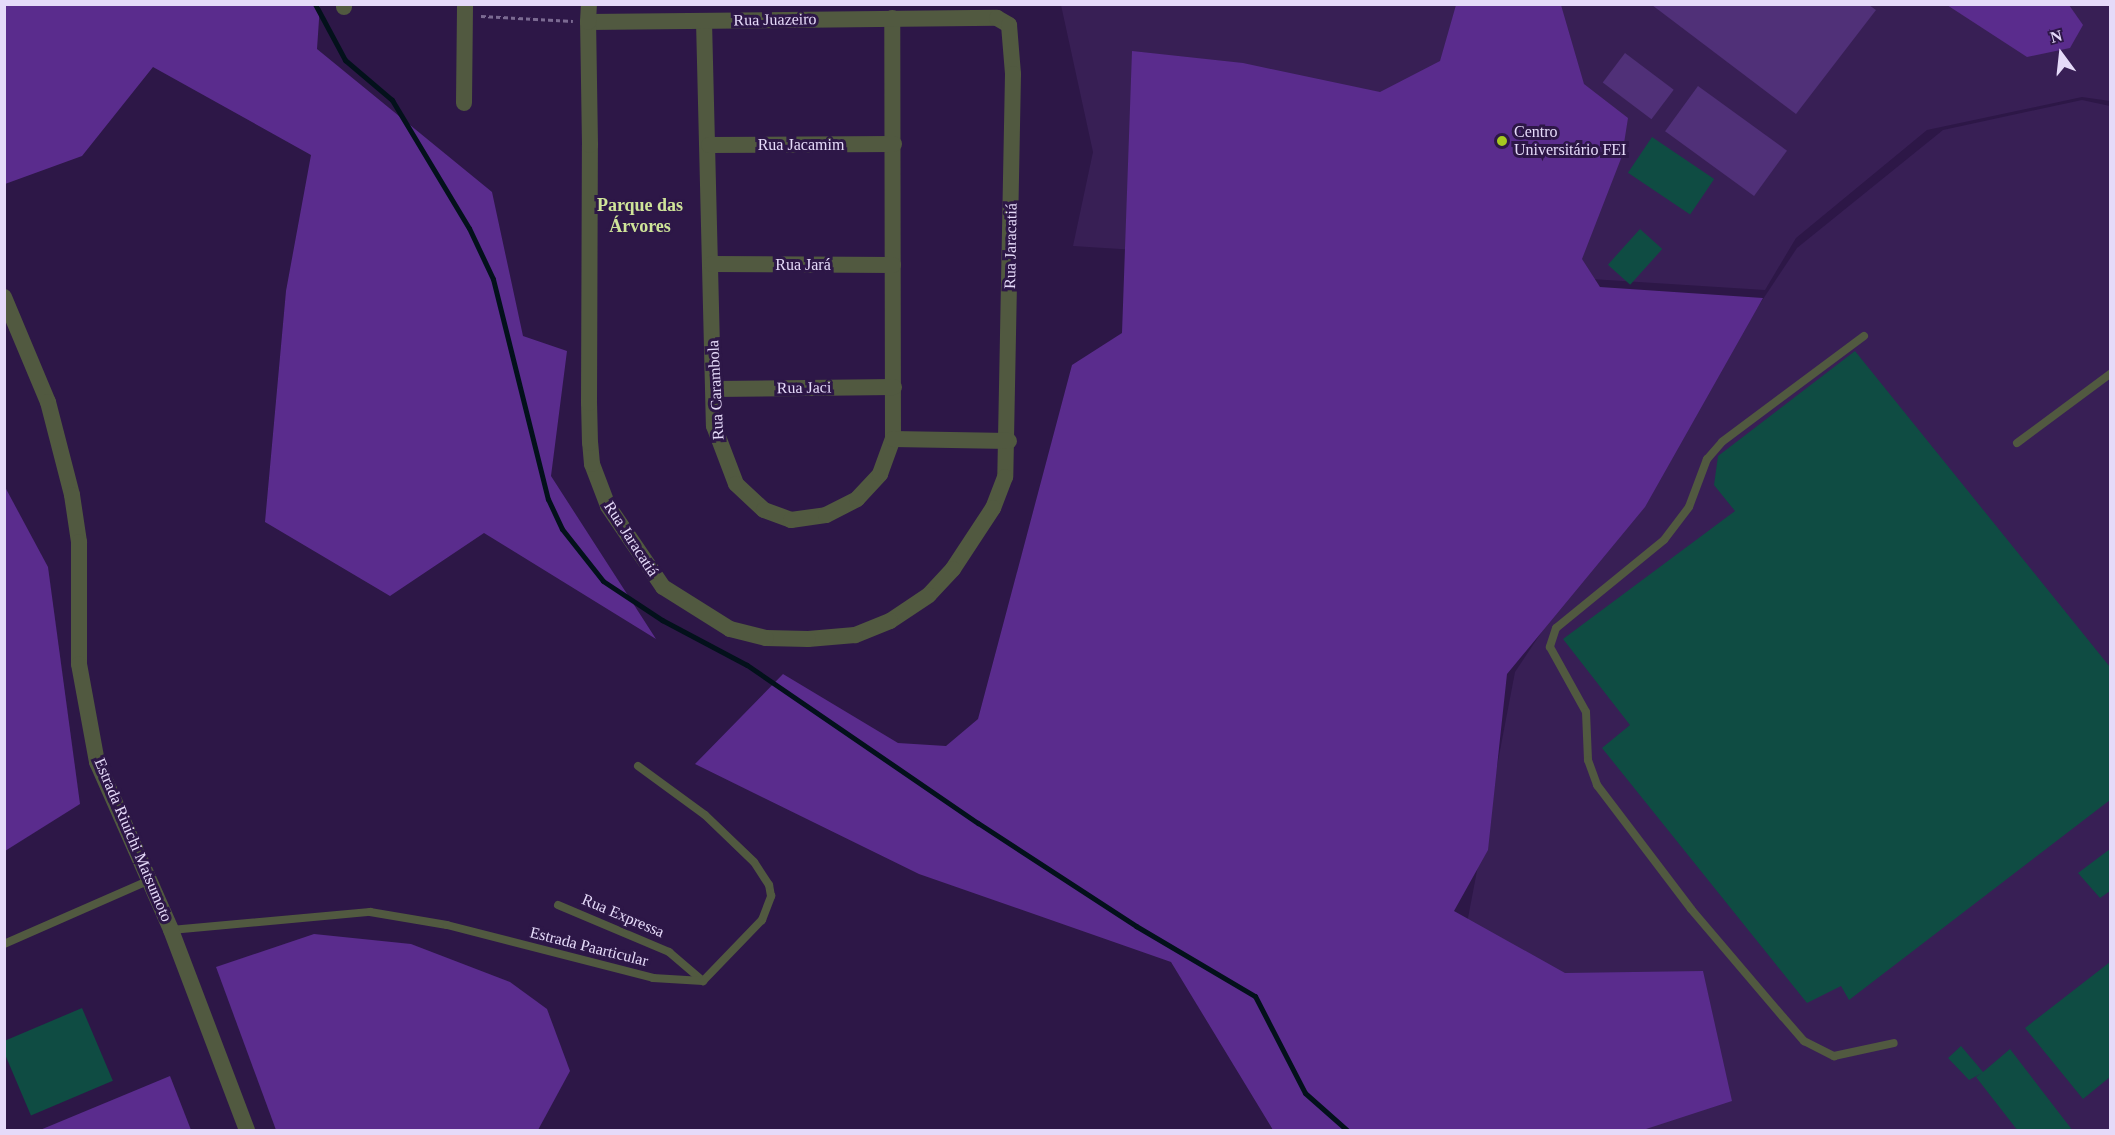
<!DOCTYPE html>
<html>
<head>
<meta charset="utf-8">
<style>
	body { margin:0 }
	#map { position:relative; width:2115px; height:1135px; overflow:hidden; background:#2d1747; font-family:"Times New Roman",serif }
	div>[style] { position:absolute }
	.built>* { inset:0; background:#381f55 }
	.green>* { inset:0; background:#503078; transform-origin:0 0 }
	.forest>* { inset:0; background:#5a2c8d }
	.stream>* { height:5px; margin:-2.5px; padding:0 2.5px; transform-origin:2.5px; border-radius:2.5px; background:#03111b }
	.building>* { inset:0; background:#0f4c43; transform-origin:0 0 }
	.path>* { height:3px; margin-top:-1.5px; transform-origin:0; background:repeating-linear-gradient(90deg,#7b6a92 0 4.5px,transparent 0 7.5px) }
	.service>* { height:8px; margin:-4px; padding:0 4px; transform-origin:4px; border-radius:4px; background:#515940 }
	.minor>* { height:16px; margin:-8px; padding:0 8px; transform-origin:8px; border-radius:8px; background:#515940 }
	.tertiary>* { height:16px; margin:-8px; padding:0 8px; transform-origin:8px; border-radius:8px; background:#515940 }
	.dots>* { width:16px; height:16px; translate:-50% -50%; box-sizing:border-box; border:3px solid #2d1747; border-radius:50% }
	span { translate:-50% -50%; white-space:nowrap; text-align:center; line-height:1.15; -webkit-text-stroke:6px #2d1747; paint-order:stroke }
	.street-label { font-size:16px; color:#e5daf9 }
	.poi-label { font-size:16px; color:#e5daf9 }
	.left { translate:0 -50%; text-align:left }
	.neighbourhood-label { font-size:18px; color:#cfe499; font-weight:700 }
	.frame { position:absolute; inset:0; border:6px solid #e5daf9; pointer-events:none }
	.north { position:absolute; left:2031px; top:24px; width:60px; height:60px; -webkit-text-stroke:4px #2d1747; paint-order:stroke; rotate:345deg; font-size:16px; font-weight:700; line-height:24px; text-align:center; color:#e5daf9 }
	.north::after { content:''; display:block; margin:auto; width:21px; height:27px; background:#e5daf9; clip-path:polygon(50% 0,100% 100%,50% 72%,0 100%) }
</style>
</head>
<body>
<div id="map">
	<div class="built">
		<i style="clip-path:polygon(1061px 5px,2110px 5px,2110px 101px,2082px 97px,1927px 130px,1796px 238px,1765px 290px,1073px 246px,1093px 152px)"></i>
		<i style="clip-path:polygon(2082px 100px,2110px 106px,2110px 1130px,1440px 1130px,1450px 1012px,1515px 672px,1797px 248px,1943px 130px)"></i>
	</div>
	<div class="green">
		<i style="clip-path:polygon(1869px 5px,1876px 10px,1796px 114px,1652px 5px)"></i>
		<i style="left:1625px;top:53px;width:61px;height:37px;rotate:37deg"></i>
		<i style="left:1698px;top:86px;width:110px;height:56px;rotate:36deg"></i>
	</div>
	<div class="forest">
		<i style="clip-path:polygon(5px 4px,320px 5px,317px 49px,492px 192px,523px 336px,567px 351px,551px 476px,656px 639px,484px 533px,390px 596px,265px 522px,286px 291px,311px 155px,153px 67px,82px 156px,5px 184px)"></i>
		<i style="clip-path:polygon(1456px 5px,1561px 5px,1584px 84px,1628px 118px,1622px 156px,1582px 259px,1600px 287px,1763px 298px,1645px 507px,1507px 674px,1488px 850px,1454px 911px,1565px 973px,1703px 971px,1732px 1101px,1643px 1130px,1273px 1130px,1171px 962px,919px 874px,695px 764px,783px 674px,898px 743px,946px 746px,978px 719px,1072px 365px,1122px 333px,1132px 51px,1243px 63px,1380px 92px,1440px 61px)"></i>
		<i style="clip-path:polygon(1947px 5px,2069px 5px,2083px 25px,2070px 48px,2027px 57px)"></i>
		<i style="clip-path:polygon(5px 487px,48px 567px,80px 804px,5px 851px)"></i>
		<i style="clip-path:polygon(314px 934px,411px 944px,510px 982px,547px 1009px,570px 1071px,538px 1130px,276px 1130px,216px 967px)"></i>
		<i style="clip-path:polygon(170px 1076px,191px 1130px,40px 1130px)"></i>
	</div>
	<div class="stream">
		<i style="left:315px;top:4px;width:64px;rotate:61.8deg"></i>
		<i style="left:345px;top:60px;width:62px;rotate:40.4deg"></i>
		<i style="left:392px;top:100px;width:149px;rotate:59deg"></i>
		<i style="left:469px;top:228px;width:56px;rotate:64.8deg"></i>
		<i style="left:493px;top:279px;width:227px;rotate:76deg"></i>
		<i style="left:548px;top:499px;width:33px;rotate:65deg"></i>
		<i style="left:562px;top:529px;width:66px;rotate:51.7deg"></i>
		<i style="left:603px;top:581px;width:71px;rotate:33.5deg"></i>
		<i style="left:662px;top:620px;width:96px;rotate:27.9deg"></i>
		<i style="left:747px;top:665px;width:280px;rotate:34.4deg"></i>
		<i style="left:978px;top:823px;width:189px;rotate:33.1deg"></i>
		<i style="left:1136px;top:926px;width:138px;rotate:30.5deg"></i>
		<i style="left:1255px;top:996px;width:109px;rotate:62.7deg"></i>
		<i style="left:1305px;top:1093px;width:56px;rotate:41.4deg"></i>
	</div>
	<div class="building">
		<i style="left:1652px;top:137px;width:75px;height:43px;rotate:34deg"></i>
		<i style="left:1640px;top:229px;width:30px;height:48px;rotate:42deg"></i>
		<i style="clip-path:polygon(1855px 351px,2110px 667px,2110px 800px,1849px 1000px,1841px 986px,1807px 1003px,1602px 748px,1630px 725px,1563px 639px,1735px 511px,1714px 485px,1718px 456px)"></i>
		<i style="clip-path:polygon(2110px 849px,2110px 891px,2100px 898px,2078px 873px)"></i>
		<i style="clip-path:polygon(2110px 962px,2110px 1077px,2083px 1099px,2025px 1028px)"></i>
		<i style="left:82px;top:1008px;width:79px;height:89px;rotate:67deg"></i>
		<i style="clip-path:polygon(1961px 1046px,1983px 1072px,2010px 1049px,2073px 1131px,2018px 1131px,1976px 1077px,1982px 1073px,1969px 1080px,1948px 1058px)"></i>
	</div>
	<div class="path">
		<i style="left:481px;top:16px;width:92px;rotate:3.1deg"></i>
	</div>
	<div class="service">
		<i style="left:1864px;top:336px;width:177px;rotate:143.3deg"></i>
		<i style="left:1722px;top:442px;width:23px;rotate:131deg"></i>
		<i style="left:1707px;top:459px;width:51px;rotate:110.6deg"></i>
		<i style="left:1689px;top:507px;width:41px;rotate:127.1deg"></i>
		<i style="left:1664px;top:540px;width:139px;rotate:140.8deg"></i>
		<i style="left:1556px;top:628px;width:20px;rotate:108deg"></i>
		<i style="left:1550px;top:647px;width:74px;rotate:61deg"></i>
		<i style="left:1586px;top:712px;width:48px;rotate:87.6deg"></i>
		<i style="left:1588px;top:760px;width:27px;rotate:70deg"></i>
		<i style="left:1597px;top:785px;width:156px;rotate:52.8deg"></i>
		<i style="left:1691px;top:909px;width:142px;rotate:49.6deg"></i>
		<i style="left:1783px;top:1017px;width:32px;rotate:49deg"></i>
		<i style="left:1804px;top:1041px;width:34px;rotate:27deg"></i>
		<i style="left:1834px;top:1056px;width:61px;rotate:-12.2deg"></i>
		<i style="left:2017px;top:443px;width:116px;rotate:-36.6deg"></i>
		<i style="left:558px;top:905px;width:121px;rotate:22.9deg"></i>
		<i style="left:669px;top:952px;width:45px;rotate:40.5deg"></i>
		<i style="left:171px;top:930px;width:200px;rotate:-5.2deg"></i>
		<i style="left:370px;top:912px;width:78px;rotate:9.6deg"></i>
		<i style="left:447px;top:925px;width:213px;rotate:14.4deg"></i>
		<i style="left:653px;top:978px;width:50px;rotate:3.4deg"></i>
		<i style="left:703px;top:981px;width:85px;rotate:-46deg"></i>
		<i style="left:762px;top:920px;width:26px;rotate:-69deg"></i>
		<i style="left:771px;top:896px;width:11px;rotate:-100deg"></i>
		<i style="left:769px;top:885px;width:27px;rotate:-123deg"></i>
		<i style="left:754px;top:862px;width:68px;rotate:-136.2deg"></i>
		<i style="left:705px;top:815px;width:83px;rotate:-143.8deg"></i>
		<i style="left:4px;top:944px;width:159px;rotate:-23.7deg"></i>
	</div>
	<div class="minor">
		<i style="left:344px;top:4px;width:3px;rotate:90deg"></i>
		<i style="left:704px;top:21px;width:405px;rotate:88.6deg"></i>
		<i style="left:714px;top:426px;width:62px;rotate:69.2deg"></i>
		<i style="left:736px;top:484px;width:38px;rotate:43deg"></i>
		<i style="left:764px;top:510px;width:29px;rotate:20deg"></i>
		<i style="left:791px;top:520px;width:35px;rotate:-8deg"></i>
		<i style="left:826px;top:515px;width:35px;rotate:-27deg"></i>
		<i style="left:857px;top:499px;width:34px;rotate:-47deg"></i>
		<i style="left:880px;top:474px;width:37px;rotate:-70deg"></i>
		<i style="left:893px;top:439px;width:421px;rotate:-90.1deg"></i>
		<i style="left:588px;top:22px;width:409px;rotate:-0.6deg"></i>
		<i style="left:997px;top:18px;width:14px;rotate:30deg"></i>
		<i style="left:1009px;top:25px;width:49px;rotate:85.3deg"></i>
		<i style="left:1013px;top:74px;width:403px;rotate:91.1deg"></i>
		<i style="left:1005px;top:477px;width:33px;rotate:111deg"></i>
		<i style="left:993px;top:508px;width:73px;rotate:123.3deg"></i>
		<i style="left:953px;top:569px;width:35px;rotate:133deg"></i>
		<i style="left:929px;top:595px;width:47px;rotate:146.3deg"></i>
		<i style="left:890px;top:621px;width:38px;rotate:158deg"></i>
		<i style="left:855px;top:635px;width:47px;rotate:175.1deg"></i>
		<i style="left:808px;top:639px;width:42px;rotate:-178.6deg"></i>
		<i style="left:766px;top:638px;width:37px;rotate:-166deg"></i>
		<i style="left:730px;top:629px;width:79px;rotate:-147.9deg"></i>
		<i style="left:663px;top:587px;width:98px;rotate:-124.2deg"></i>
		<i style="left:608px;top:506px;width:45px;rotate:-110.9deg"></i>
		<i style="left:592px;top:464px;width:21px;rotate:-95deg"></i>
		<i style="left:590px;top:443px;width:40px;rotate:-91.4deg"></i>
		<i style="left:589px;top:403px;width:258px;rotate:-89.8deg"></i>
		<i style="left:590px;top:145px;width:123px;rotate:-90.9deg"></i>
		<i style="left:588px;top:22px;width:18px;rotate:-87deg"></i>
		<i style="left:464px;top:103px;width:99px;rotate:-89.4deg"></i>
		<i style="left:709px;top:145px;width:185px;rotate:-0.3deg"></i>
		<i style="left:712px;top:264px;width:181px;rotate:0.3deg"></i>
		<i style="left:714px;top:389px;width:180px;rotate:-0.6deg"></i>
		<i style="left:893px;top:439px;width:116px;rotate:1deg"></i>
	</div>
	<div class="tertiary">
		<i style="left:4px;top:297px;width:114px;rotate:67.3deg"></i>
		<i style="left:48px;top:402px;width:96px;rotate:75.5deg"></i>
		<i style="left:72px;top:495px;width:48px;rotate:81.5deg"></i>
		<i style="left:79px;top:542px;width:122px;rotate:90deg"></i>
		<i style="left:79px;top:664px;width:100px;rotate:79.6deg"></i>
		<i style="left:97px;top:762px;width:184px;rotate:66.2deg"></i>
		<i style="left:171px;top:930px;width:214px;rotate:69.2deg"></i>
	</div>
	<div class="dots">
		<i style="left:1502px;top:141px;background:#a6c820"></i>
	</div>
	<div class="street-label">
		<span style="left:775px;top:20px;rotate:-1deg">Rua Juazeiro</span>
		<span style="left:801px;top:145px">Rua Jacamim</span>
		<span style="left:1011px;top:246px;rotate:-89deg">Rua Jaracatiá</span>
		<span style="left:803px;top:265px">Rua Jará</span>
		<span style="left:804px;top:388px;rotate:-1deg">Rua Jaci</span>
		<span style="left:716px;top:390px;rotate:-93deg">Rua Carambola</span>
		<span style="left:631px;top:539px;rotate:57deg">Rua Jaracatiá</span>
		<span style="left:133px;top:840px;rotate:67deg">Estrada Riuichi Matsumoto</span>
		<span style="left:623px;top:916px;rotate:23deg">Rua Expressa</span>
		<span style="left:589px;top:947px;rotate:14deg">Estrada Paarticular</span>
	</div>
	<div class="poi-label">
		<span class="left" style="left:1514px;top:141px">Centro<br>Universitário FEI</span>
	</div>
	<div class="neighbourhood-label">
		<span style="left:640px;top:216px">Parque das<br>Árvores</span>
	</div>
	<div class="frame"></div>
	<div class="north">N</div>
</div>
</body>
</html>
